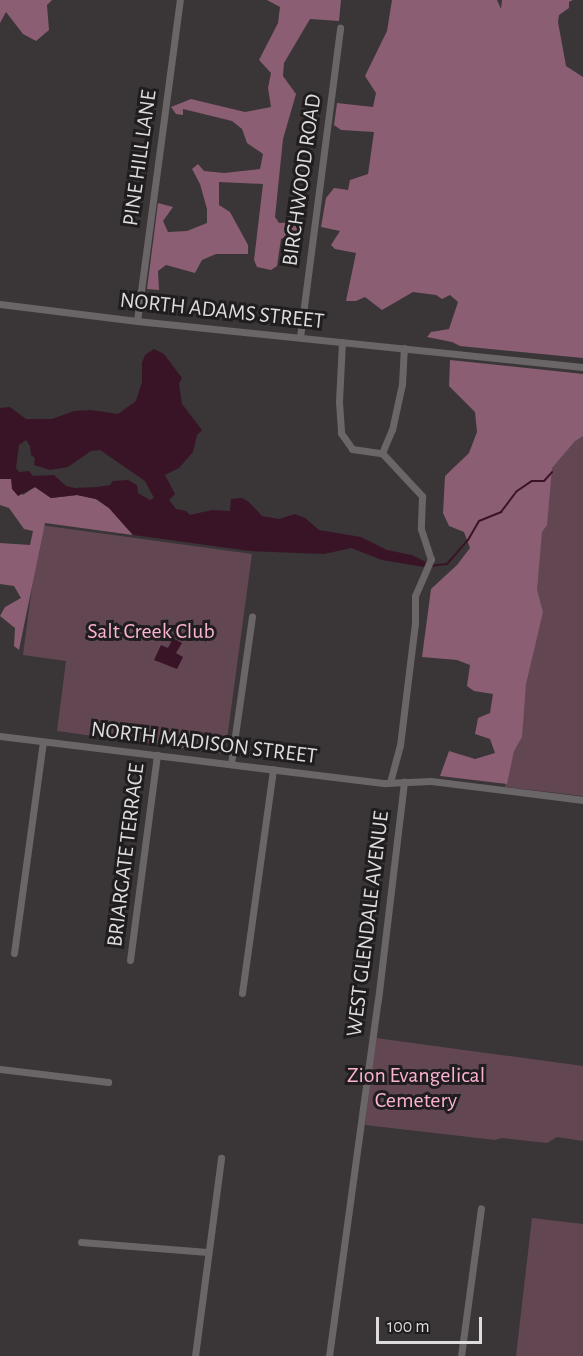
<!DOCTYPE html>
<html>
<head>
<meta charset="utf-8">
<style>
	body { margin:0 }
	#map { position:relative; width:583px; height:1356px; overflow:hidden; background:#3a3537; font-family:"Alegreya Sans",sans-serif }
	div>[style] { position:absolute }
	.green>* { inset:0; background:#624753 }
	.forest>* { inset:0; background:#8b5e73 }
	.water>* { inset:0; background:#391427 }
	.stream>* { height:2px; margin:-1px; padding:0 1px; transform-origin:1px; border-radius:1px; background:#391427 }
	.minor>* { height:7px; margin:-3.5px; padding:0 3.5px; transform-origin:3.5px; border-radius:3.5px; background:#6a6567 }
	span { translate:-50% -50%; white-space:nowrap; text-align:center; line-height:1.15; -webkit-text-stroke:6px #1f1d1e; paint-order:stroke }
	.street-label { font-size:22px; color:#dfdcdd }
	.park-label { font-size:22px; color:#fbb2d3 }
	.scale { position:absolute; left:376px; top:1317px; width:106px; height:27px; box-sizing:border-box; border:3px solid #dfdcdd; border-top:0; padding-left:8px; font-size:18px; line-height:21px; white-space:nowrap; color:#dfdcdd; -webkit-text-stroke:4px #1f1d1e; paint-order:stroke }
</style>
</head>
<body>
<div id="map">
	<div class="green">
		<i style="clip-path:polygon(549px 421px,583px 424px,583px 796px,505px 787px)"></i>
		<i style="clip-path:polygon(40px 525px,252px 554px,225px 754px,57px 731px,66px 661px,23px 655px)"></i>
		<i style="clip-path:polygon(376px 1038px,583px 1066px,583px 1141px,557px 1137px,547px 1143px,502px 1138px,495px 1140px,365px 1125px)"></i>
		<i style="clip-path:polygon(532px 1218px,583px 1224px,583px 1356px,516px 1356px)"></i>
	</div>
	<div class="forest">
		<i style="clip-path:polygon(0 0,52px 0,47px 5px,49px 30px,36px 41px,23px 34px,6px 12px,0 23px)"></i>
		<i style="clip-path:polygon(267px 0,341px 0,339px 21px,310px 19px,284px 63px,283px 76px,296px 94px,283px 139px,275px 217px,279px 223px,300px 222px,297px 232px,281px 239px,277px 266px,271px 270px,257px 267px,254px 260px,263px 184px,219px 182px,219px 205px,230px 212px,248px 245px,248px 254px,216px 254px,202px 260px,195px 273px,166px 265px,158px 271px,159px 290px,147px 289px,158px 203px,173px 207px,163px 221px,168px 232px,187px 231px,207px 223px,207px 209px,200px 184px,192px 169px,198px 164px,204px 171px,224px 173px,260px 169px,263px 154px,247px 143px,242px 129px,232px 121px,183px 109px,183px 115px,176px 114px,171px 107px,191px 99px,245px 112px,271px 107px,268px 88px,271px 73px,259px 60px,278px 23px,280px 7px)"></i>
		<i style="clip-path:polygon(392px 0,497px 0,501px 9px,502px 0,573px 0,569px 2px,569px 8px,559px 15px,558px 22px,566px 66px,583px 77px,583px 358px,460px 346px,452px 342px,427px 337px,431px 332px,449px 329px,458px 302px,450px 295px,442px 299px,436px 295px,413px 292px,382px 310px,365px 297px,356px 301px,346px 301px,356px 253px,335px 249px,331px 245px,340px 231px,321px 227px,326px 198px,334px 188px,348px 190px,350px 180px,368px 174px,374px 132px,341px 130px,334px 125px,337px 103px,373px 107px,376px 93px,365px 76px,387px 31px)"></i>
		<i style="clip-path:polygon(450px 360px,583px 374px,583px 436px,575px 441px,552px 468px,547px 525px,542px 532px,537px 590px,543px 612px,526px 684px,522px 737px,514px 751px,507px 784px,440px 776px,449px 751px,475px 759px,495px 753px,490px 739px,475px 734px,478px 718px,490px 713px,493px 694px,474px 691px,467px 686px,470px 665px,457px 660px,422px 657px,431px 589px,457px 565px,470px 548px,464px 532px,449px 526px,443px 513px,445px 476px,469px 453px,477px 432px,475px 412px,449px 386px)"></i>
		<i style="clip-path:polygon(10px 478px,23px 495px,35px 487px,51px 498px,77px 495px,96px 499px,109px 508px,133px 535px,45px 523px,19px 650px,14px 646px,15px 628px,0 616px,5px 607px,21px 598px,14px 586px,0 584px,0 543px,30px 545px,33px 531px,24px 529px,9px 508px,0 505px,0 479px)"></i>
	</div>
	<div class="water">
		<i style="clip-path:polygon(evenodd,154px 349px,164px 354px,182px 378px,179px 384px,182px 404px,202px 430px,197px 435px,193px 452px,179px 468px,165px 475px,175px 494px,169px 500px,176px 509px,186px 511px,190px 515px,212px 510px,230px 511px,231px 499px,242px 498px,249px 502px,262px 516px,279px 519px,295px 514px,305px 518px,319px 530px,361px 537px,387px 550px,412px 555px,426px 562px,424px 567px,382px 560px,351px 548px,324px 554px,250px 551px,133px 535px,109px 508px,96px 499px,77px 495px,51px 498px,35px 487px,18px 496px,12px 489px,11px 479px,0 479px,0 408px,10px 407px,26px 419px,52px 419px,74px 411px,91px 410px,118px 414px,136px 401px,142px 382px,142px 363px,145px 355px,154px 349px,26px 440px,30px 446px,31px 455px,35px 458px,34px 465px,50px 470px,68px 467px,91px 451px,100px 450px,145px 481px,154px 498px,150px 500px,138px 493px,137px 485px,128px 480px,113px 481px,110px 485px,98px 487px,75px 488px,66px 486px,54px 475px,33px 476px,29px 471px,19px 472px,16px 468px,19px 445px,26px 440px)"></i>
		<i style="clip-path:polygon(173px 638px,182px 643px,176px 653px,183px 657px,177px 669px,154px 660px,161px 645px,168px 648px)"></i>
	</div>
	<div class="stream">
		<i style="left:429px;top:566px;width:18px;rotate:-6deg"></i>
		<i style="left:447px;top:564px;width:32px;rotate:-49deg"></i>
		<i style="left:468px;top:540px;width:22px;rotate:-60deg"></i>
		<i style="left:479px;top:521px;width:24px;rotate:-22deg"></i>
		<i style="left:501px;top:512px;width:26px;rotate:-53deg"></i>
		<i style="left:517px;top:491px;width:18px;rotate:-34deg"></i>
		<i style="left:532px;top:481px;width:12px"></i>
		<i style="left:544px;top:481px;width:12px;rotate:-48deg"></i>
	</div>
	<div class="minor">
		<i style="left:0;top:304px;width:138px;rotate:7.1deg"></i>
		<i style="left:137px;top:321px;width:448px;rotate:5.9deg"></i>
		<i style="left:137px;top:321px;width:324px;rotate:-82.4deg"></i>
		<i style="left:300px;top:337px;width:312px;rotate:-82.6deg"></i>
		<i style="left:342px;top:342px;width:60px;rotate:92.9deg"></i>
		<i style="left:339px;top:402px;width:31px;rotate:86deg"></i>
		<i style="left:341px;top:433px;width:19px;rotate:55deg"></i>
		<i style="left:352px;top:449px;width:30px;rotate:8deg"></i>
		<i style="left:382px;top:453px;width:25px;rotate:-67deg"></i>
		<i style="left:392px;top:430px;width:47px;rotate:-77.7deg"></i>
		<i style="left:402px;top:384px;width:36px;rotate:-87deg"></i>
		<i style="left:382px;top:453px;width:59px;rotate:47.1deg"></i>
		<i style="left:422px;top:496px;width:33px;rotate:92deg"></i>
		<i style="left:421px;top:529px;width:32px;rotate:72deg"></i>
		<i style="left:431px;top:559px;width:40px;rotate:113.4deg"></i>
		<i style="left:415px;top:596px;width:27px;rotate:90deg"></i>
		<i style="left:415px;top:623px;width:123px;rotate:97deg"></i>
		<i style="left:400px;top:745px;width:39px;rotate:105deg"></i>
		<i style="left:0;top:736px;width:388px;rotate:7deg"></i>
		<i style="left:385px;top:783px;width:46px;rotate:-2.5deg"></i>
		<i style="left:431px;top:781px;width:153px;rotate:7.1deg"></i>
		<i style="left:231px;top:764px;width:149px;rotate:-81.9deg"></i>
		<i style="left:14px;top:953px;width:213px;rotate:-82.2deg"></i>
		<i style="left:130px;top:960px;width:207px;rotate:-82.5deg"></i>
		<i style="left:242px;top:993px;width:226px;rotate:-82.1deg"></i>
		<i style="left:0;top:1069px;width:109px;rotate:6.9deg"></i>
		<i style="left:81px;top:1242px;width:127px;rotate:4.5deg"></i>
		<i style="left:195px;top:1356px;width:200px;rotate:-82.5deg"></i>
		<i style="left:329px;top:1356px;width:359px;rotate:-82.2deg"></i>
		<i style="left:378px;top:1000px;width:220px;rotate:-83.2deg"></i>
		<i style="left:461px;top:1356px;width:149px;rotate:-82.3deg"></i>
	</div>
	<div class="street-label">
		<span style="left:140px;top:158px;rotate:-82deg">PINE HILL LANE</span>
		<span style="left:302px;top:180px;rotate:-82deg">BIRCHWOOD ROAD</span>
		<span style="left:222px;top:311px;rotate:6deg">NORTH ADAMS STREET</span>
		<span style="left:204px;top:743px;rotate:7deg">NORTH MADISON STREET</span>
		<span style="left:126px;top:855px;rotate:-83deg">BRIARGATE TERRACE</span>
		<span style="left:368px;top:924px;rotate:-83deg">WEST GLENDALE AVENUE</span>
	</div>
	<div class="park-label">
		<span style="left:151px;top:632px">Salt Creek Club</span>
		<span style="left:416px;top:1088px">Zion Evangelical<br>Cemetery</span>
	</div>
	<div class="scale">100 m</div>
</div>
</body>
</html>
